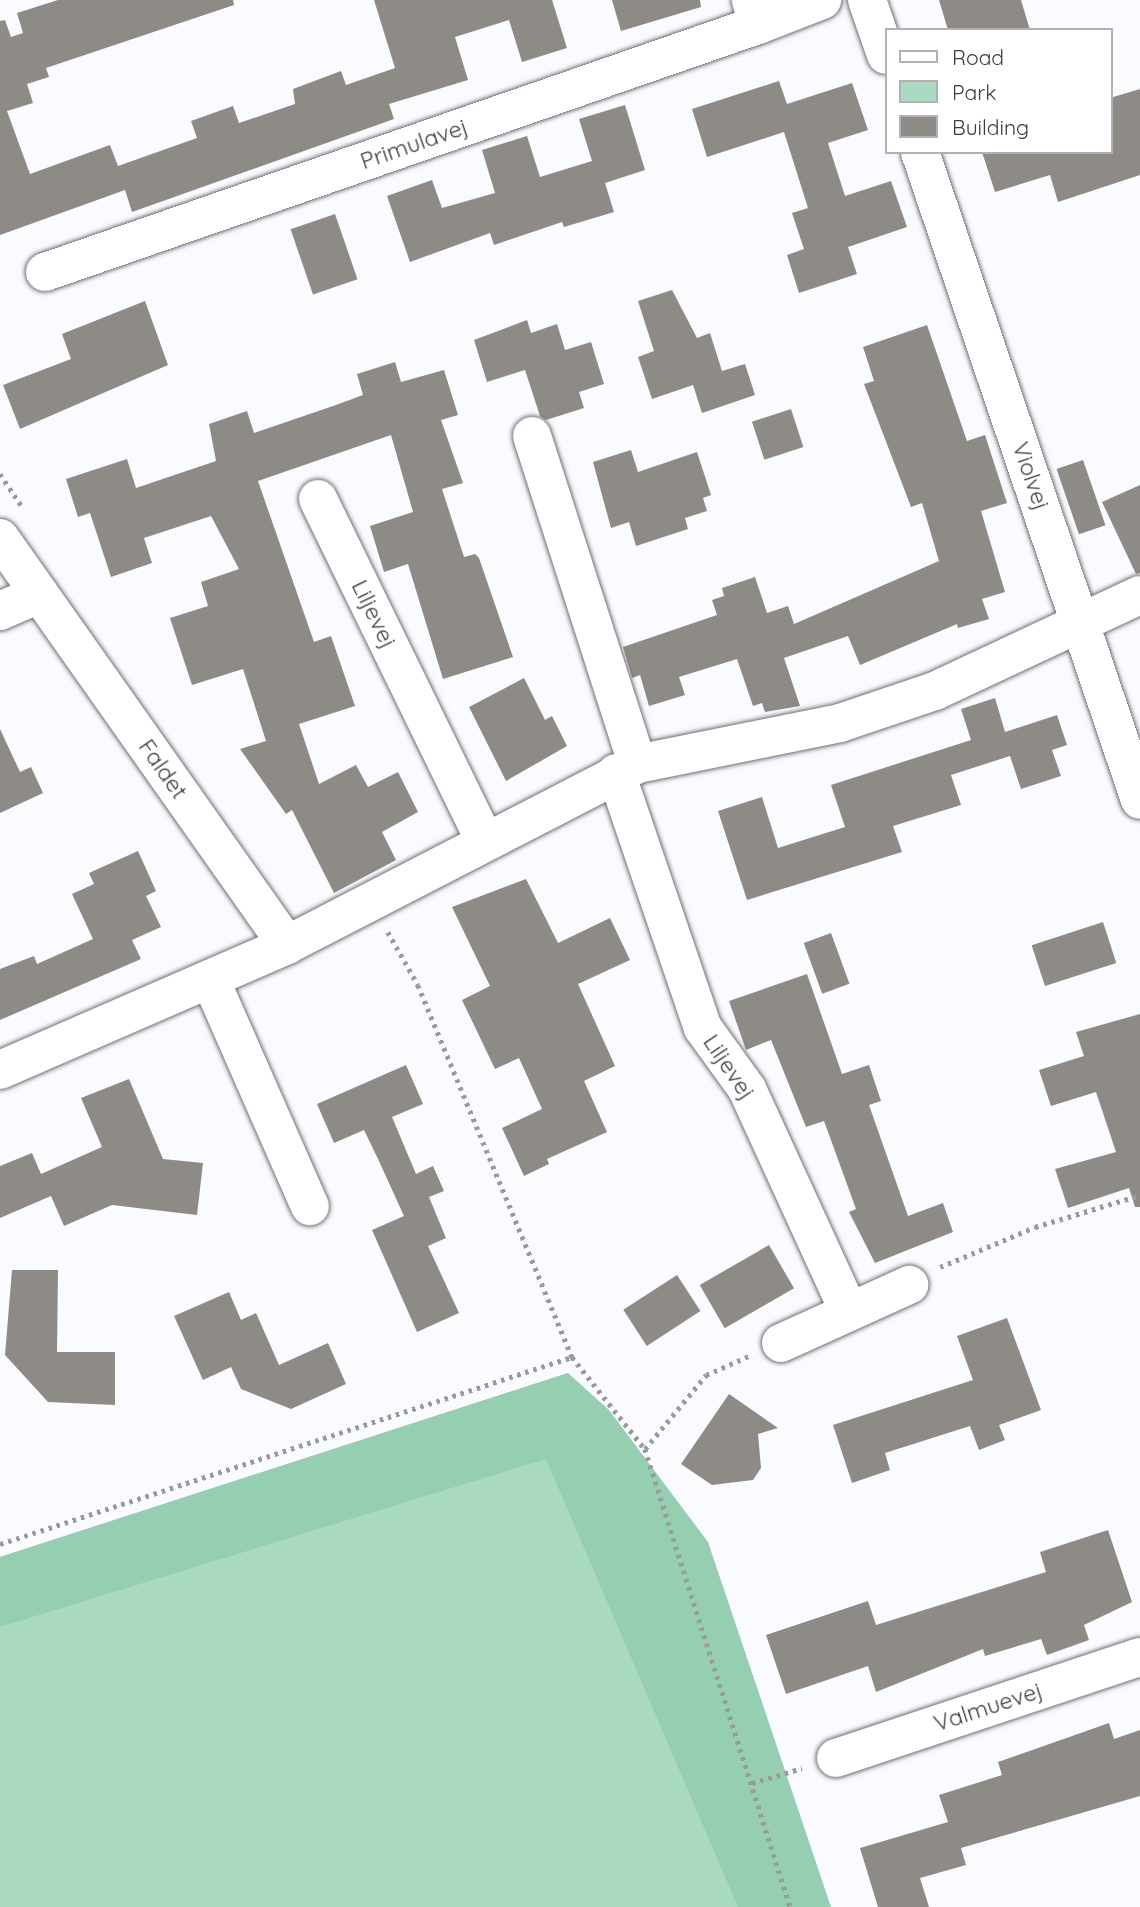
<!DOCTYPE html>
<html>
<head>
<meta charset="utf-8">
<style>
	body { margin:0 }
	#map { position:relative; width:1140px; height:1907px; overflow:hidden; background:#fafbff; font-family:Quicksand,sans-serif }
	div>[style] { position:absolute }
	.green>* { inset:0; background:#aad9c1 }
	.forest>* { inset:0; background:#96ceb2 }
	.building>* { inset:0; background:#8e8a85; transform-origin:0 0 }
	.path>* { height:4.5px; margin-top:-2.25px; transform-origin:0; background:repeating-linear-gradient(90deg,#999a9d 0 3.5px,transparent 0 8.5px) }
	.roads { filter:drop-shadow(0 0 2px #6e6f75) drop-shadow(0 0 2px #6e6f75) }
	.minor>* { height:38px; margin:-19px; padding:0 19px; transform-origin:19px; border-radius:19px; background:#fff }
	span { translate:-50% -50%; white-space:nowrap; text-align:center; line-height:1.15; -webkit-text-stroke:5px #fff; paint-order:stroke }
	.street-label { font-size:23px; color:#3b3b3e }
	.legend { position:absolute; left:885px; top:28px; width:228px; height:126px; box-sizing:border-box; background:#fff; border:2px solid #b1b1b2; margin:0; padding:9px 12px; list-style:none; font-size:21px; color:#3b3b3e }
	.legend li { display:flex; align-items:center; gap:14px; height:35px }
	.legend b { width:35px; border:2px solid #b1b1b2 }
</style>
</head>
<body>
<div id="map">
	<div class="green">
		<i style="clip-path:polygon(568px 1373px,749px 1907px,0 1907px,0 1557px)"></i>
	</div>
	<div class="forest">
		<i style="clip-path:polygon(568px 1373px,609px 1410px,708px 1542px,831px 1907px,738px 1907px,546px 1459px,0 1627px,0 1557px)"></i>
	</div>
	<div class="building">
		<i style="clip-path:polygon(58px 0,233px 0,234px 5px,46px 68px,49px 77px,27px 84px,33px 103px,7px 111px,30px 174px,110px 145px,118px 166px,197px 138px,191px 121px,233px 106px,239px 123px,295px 104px,293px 89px,341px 71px,346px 85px,395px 68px,374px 0,552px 0,567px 48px,522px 62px,509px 20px,455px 37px,468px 80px,389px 104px,394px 119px,132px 212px,125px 190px,0 235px,0 21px,5px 20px,11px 37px,23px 33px,17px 13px)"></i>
		<i style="clip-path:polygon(612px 0,700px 0,701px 7px,621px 31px)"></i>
		<i style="clip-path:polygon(939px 0,1021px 0,1030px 30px,948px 30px)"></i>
		<i style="clip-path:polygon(779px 81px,787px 104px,852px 83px,868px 130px,828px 143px,845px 196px,891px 181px,907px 227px,848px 247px,857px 274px,799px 293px,787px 255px,804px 249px,792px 213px,808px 208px,784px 132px,707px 157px,692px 109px)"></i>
		<i style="clip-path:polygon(1140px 89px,1140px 175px,1058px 202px,1050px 175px,995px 192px,982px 152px,1110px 152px,1110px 98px)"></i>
		<i style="clip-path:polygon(625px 105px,645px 170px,605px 183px,614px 212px,564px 227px,562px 222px,494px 245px,490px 233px,410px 262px,387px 196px,432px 180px,442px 208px,495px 193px,482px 150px,527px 136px,540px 177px,592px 161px,579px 119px)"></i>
		<i style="left:335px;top:214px;width:69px;height:47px;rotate:71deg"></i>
		<i style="clip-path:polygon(672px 290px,697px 338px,710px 333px,722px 371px,745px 364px,755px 395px,702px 413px,693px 385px,652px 399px,638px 357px,654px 351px,638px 301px)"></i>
		<i style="clip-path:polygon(145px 301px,168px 365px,20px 429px,3px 385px,71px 359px,62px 334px)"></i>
		<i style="clip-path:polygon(527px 320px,531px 333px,557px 324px,565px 350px,591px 342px,604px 384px,579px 392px,584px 408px,546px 420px,540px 416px,525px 370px,487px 382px,474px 340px)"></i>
		<i style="clip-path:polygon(927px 325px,967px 441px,985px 435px,1007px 503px,981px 511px,1005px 592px,982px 599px,989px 619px,958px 628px,957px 624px,860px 665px,848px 636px,784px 658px,800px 706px,765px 712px,762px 703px,753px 706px,737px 659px,679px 677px,685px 695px,649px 706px,640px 675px,632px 678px,623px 647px,717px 615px,712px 600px,724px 596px,722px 588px,755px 577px,767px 613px,788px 606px,794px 624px,939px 561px,922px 503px,911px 507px,864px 384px,874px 381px,863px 347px)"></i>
		<i style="clip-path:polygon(395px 362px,401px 382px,444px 370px,458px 415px,441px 420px,463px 483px,442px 489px,464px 557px,475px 554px,479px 558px,513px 657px,443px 679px,408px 564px,384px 572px,370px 526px,413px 512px,391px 435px,258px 481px,314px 642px,331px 636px,355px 706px,299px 724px,319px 784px,356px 765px,368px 787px,398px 772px,418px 812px,382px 832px,396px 860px,334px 893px,292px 810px,286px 814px,240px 749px,266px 741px,243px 669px,192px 685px,170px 618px,208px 606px,201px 582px,239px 569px,211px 516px,144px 538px,152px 563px,111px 577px,90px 513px,78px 517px,66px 479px,127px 459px,136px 488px,216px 461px,209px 424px,247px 411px,254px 433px,336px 405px,363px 395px,357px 374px)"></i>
		<i style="left:791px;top:409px;width:40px;height:41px;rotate:72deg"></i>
		<i style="clip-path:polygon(631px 450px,638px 472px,697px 452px,711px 495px,703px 498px,707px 511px,685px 518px,688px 529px,636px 546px,629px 522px,611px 528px,593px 462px)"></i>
		<i style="left:1083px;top:460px;width:69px;height:28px;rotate:71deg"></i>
		<i style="clip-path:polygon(1140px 485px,1140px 573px,1136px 574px,1102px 502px)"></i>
		<i style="clip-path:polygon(524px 678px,545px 720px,552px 716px,567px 746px,506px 781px,469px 707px)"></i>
		<i style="clip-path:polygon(995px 698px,1005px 732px,1057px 715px,1067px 745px,1052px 750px,1061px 776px,1021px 789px,1010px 756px,951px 775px,961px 805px,893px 826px,902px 852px,747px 900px,718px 811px,762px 797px,778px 848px,845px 827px,831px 785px,971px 740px,961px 709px)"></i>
		<i style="clip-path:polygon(0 729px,20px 772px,31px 767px,43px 793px,0 813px)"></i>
		<i style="clip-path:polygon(138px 851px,156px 891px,146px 896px,161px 927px,132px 940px,141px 959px,0 1020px,0 969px,34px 956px,37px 964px,93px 939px,72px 894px,94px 884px,89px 873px)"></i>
		<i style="clip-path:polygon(526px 879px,558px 943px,610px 918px,630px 960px,578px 984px,615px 1066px,584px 1081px,607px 1132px,547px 1159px,549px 1164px,524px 1176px,502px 1128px,542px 1109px,519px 1058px,495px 1069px,462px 1000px,490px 986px,452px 907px)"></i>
		<i style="left:1103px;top:922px;width:43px;height:75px;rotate:72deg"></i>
		<i style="left:831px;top:933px;width:54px;height:29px;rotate:70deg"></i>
		<i style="clip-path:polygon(807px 974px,842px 1074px,869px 1065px,881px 1101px,869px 1105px,908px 1216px,943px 1203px,953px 1232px,875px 1263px,849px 1212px,856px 1209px,824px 1121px,806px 1127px,771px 1040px,746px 1050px,729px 1001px)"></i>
		<i style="clip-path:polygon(1140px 1014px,1140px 1207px,1135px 1207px,1129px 1188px,1068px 1208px,1055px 1169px,1116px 1152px,1096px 1092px,1051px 1106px,1039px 1070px,1084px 1056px,1076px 1032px)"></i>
		<i style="clip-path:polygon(406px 1065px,423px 1104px,392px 1117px,416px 1174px,433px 1166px,444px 1191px,429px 1197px,446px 1238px,428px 1246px,459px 1313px,417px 1332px,372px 1230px,404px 1216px,378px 1159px,364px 1130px,334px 1143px,317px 1104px)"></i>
		<i style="clip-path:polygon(129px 1079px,163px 1159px,203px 1163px,197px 1215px,112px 1205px,64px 1226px,51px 1196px,0 1218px,0 1166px,32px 1153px,41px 1174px,102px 1147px,81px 1098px)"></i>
		<i style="left:769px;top:1245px;width:50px;height:80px;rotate:60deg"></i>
		<i style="clip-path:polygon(12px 1270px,58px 1270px,57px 1352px,115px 1352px,115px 1405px,48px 1402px,5px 1355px)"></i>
		<i style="left:677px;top:1275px;width:43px;height:64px;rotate:57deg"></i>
		<i style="clip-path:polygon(229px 1292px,241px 1320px,256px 1313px,279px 1365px,328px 1343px,346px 1384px,291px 1409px,241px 1389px,231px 1367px,203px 1380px,174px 1316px)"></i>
		<i style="clip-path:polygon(1007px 1318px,1041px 1410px,999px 1425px,1005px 1440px,979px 1450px,970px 1426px,885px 1453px,890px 1470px,852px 1483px,833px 1425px,973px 1380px,957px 1336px)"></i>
		<i style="clip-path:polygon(729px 1394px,778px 1428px,758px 1434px,761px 1468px,753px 1480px,712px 1485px,681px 1464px)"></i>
		<i style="clip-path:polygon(1108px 1530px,1132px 1602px,1084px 1625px,1089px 1640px,1047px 1655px,1041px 1639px,985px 1656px,983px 1649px,876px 1692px,868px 1666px,786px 1694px,766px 1635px,868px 1601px,876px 1625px,1046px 1572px,1040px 1552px)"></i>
		<i style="clip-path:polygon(1109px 1723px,1114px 1739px,1140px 1730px,1140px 1796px,961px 1848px,966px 1865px,920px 1878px,929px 1907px,878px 1907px,860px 1848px,948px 1822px,939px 1795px,1002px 1775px,998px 1762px)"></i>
	</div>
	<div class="path">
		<i style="left:0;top:474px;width:41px;rotate:55.9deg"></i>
		<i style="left:388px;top:932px;width:61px;rotate:60.5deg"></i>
		<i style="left:418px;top:985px;width:403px;rotate:67.5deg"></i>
		<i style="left:572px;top:1357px;width:117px;rotate:51.6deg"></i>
		<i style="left:645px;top:1449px;width:480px;rotate:72.4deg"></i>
		<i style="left:940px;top:1267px;width:103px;rotate:-22.8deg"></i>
		<i style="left:1035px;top:1227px;width:110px;rotate:-16.9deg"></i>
		<i style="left:645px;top:1449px;width:96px;rotate:-50.5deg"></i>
		<i style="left:706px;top:1375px;width:47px;rotate:-23.8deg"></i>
		<i style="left:0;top:1544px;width:602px;rotate:-18.1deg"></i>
		<i style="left:752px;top:1783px;width:52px;rotate:-16.7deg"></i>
	</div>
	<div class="roads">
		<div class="minor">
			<i style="left:867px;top:0;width:58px;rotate:70.9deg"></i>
			<i style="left:758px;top:25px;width:69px;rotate:-21.3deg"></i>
			<i style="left:920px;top:152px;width:684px;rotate:71.25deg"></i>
			<i style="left:45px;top:272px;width:755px;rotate:-19.11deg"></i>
			<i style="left:758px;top:25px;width:26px;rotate:-106deg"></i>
			<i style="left:532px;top:436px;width:344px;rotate:72.2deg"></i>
			<i style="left:318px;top:499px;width:381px;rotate:64deg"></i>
			<i style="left:0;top:538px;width:498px;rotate:54.8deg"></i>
			<i style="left:0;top:611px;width:43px;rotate:-23.6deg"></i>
			<i style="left:616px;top:773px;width:269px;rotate:71.2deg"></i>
			<i style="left:703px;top:1028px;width:75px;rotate:54.2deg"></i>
			<i style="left:747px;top:1089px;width:245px;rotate:65.4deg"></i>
			<i style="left:211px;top:981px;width:246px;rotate:66.3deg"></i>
			<i style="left:0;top:1070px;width:313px;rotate:-23.5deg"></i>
			<i style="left:287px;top:945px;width:394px;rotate:-27.3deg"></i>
			<i style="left:637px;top:764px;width:207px;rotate:-11.4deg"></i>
			<i style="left:840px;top:723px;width:100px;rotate:-18.6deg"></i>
			<i style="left:935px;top:691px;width:226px;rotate:-25.1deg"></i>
			<i style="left:781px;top:1343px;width:141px;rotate:-24.4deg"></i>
			<i style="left:836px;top:1758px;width:320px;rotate:-18.4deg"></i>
		</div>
	</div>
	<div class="street-label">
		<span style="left:414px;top:144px;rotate:-19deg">Primulavej</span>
		<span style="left:1031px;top:476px;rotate:71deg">Violvej</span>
		<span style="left:374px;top:614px;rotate:64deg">Liljevej</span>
		<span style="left:163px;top:769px;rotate:55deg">Faldet</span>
		<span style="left:729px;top:1067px;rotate:56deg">Liljevej</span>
		<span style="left:988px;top:1707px;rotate:-18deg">Valmuevej</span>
	</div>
	<ul class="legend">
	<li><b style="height:9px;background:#fff"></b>Road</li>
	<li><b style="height:19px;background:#aad9c1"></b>Park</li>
	<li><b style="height:19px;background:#8e8a85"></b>Building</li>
	</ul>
</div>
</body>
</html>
